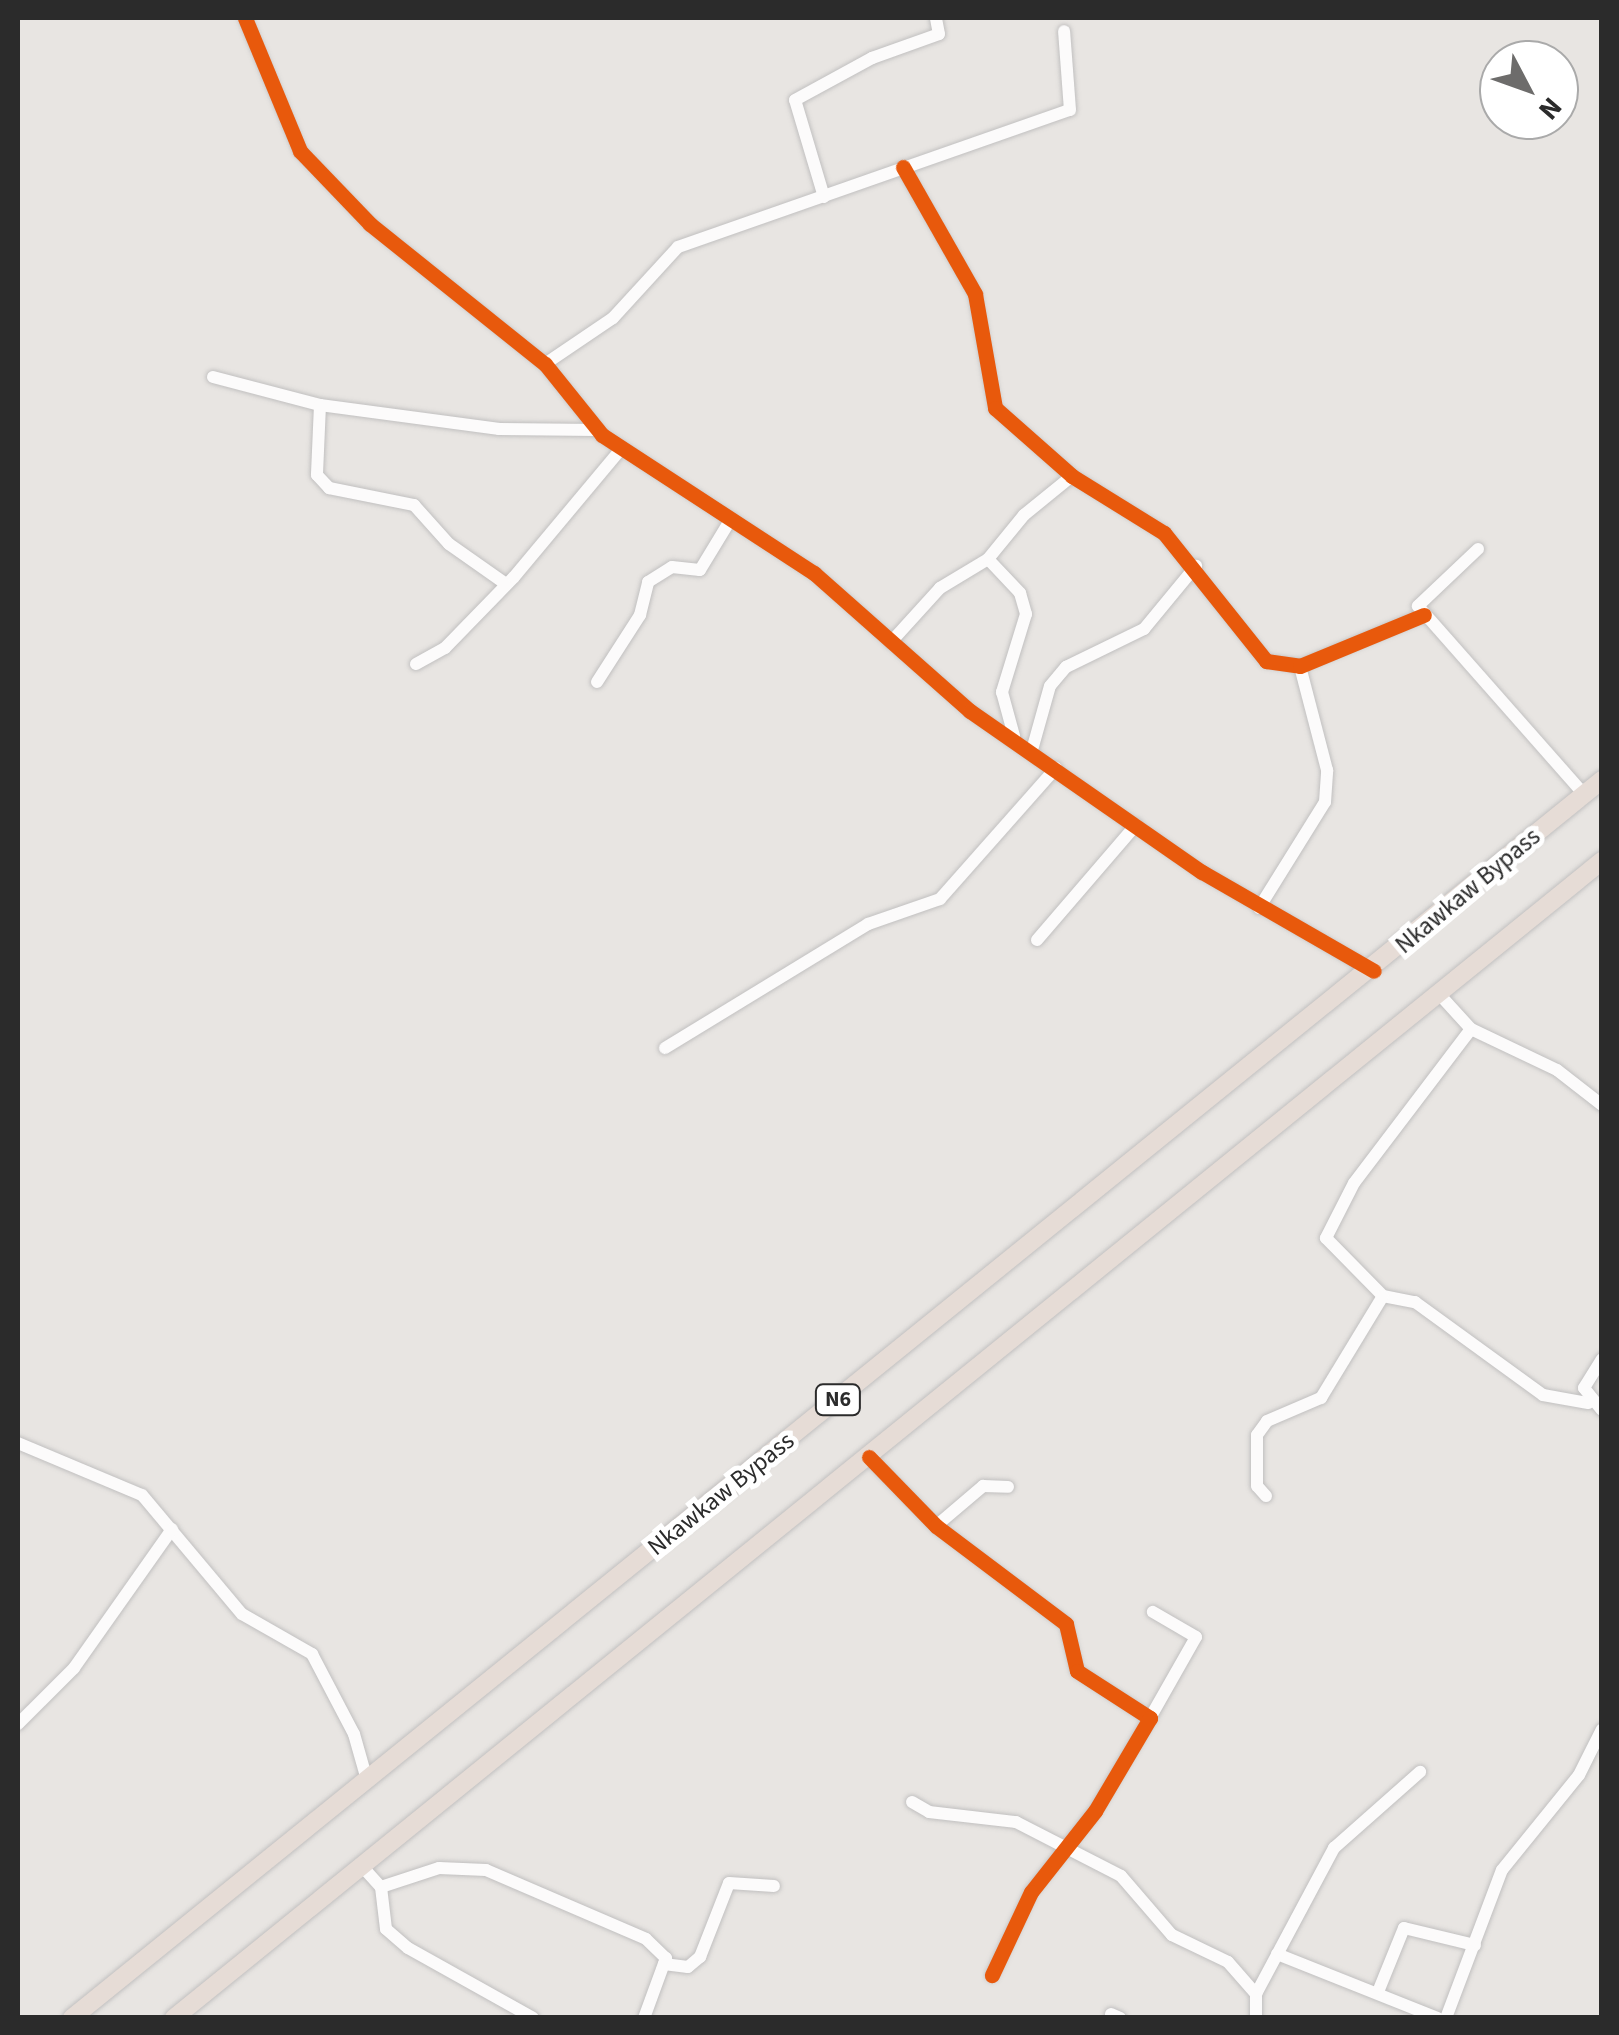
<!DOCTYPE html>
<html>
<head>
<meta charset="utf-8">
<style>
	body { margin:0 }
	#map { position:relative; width:1619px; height:2035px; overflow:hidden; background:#e8e5e2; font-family:"Source Sans 3",sans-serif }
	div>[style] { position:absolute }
	.roads { filter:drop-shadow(0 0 2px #c1c0c0) drop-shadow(0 0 2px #c1c0c0) }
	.minor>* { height:12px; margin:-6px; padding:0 6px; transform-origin:6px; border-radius:6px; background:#fcfbfb }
	.highway>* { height:18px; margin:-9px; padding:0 9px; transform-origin:9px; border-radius:9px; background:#e6dcd6 }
	.cycleway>* { height:15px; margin:-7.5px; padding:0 7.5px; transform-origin:7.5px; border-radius:7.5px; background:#e8590c }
	span { translate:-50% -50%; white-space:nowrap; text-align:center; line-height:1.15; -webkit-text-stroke:10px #fff; paint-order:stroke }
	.shield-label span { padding:2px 8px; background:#fff; border:2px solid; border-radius:8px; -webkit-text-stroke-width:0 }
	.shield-label { font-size:22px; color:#2b2b2b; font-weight:700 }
	.street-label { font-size:25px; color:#2b2b2b }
	.frame { position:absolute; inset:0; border:20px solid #2b2b2b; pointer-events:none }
	.north { position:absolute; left:1479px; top:40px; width:100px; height:100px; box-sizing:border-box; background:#fff; border:2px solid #aaa; border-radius:50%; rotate:131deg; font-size:28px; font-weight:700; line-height:40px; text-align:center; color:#2b2b2b }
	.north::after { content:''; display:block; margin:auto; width:35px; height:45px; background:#6d6c6b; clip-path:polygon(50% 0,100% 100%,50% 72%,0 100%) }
</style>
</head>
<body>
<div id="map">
	<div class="roads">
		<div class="minor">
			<i style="left:245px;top:18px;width:144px;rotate:67.5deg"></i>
			<i style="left:300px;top:151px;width:101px;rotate:46.2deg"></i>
			<i style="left:370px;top:224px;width:224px;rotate:38.7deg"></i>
			<i style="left:545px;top:364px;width:91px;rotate:51.2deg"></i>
			<i style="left:602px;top:435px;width:253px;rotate:33.1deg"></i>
			<i style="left:814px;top:573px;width:208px;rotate:41.5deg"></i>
			<i style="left:970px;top:711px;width:282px;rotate:34.8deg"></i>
			<i style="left:1202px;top:872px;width:196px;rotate:30deg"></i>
			<i style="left:903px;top:167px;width:146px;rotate:60.4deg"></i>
			<i style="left:975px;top:294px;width:116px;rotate:80deg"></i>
			<i style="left:995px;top:408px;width:103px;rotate:41.4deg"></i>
			<i style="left:1072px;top:476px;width:108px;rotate:31.8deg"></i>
			<i style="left:1164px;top:533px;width:164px;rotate:51.4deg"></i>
			<i style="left:1266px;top:661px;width:34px;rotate:8deg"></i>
			<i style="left:1300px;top:666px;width:134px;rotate:-22.4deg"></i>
			<i style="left:824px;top:197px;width:101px;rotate:-106.6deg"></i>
			<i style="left:795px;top:100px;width:88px;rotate:-28.6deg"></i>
			<i style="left:872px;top:58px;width:71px;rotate:-19.7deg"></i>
			<i style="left:939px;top:34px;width:16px;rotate:-101deg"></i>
			<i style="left:545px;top:364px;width:82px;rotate:-34.1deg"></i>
			<i style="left:613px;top:318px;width:96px;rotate:-47.5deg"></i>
			<i style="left:678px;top:247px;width:415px;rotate:-19.3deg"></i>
			<i style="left:1070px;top:110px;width:79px;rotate:-94.3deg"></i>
			<i style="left:213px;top:377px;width:111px;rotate:14.7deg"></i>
			<i style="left:320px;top:405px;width:181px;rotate:7.6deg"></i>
			<i style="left:499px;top:429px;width:98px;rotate:0.6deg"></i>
			<i style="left:320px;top:405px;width:70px;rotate:92.5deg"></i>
			<i style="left:317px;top:475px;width:18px;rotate:47deg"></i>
			<i style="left:329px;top:488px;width:87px;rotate:11.3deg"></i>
			<i style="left:414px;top:505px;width:52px;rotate:48.1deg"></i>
			<i style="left:449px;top:544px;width:70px;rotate:35.1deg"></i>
			<i style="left:1478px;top:549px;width:83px;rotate:136.5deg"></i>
			<i style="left:1418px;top:606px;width:251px;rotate:48.6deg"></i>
			<i style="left:988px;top:559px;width:47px;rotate:46.7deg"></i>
			<i style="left:1020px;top:593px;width:22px;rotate:74deg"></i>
			<i style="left:1026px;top:614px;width:82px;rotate:107.1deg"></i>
			<i style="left:1002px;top:692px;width:46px;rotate:74.7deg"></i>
			<i style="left:891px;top:642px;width:73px;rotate:-47.8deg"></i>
			<i style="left:940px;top:588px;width:56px;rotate:-31.1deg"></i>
			<i style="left:988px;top:559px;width:57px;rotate:-50.7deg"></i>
			<i style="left:1024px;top:515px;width:62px;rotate:-39.1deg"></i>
			<i style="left:416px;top:664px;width:33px;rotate:-29deg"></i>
			<i style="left:445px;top:648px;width:99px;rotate:-45.8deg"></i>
			<i style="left:514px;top:577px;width:168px;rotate:-50.1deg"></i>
			<i style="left:597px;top:682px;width:80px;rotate:-57.3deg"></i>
			<i style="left:640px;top:615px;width:34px;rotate:-76deg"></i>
			<i style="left:648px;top:582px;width:28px;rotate:-32deg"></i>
			<i style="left:672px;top:567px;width:28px;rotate:6deg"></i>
			<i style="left:700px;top:570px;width:60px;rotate:-58.7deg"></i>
			<i style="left:1032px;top:750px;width:66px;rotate:-74.3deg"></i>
			<i style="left:1050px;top:686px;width:25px;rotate:-50deg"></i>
			<i style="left:1066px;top:667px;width:87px;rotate:-26deg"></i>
			<i style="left:1144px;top:629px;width:82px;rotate:-50.5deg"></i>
			<i style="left:1259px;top:908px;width:125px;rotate:-58.1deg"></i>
			<i style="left:1325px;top:802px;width:32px;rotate:-86deg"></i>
			<i style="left:1327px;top:770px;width:107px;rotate:-104.6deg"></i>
			<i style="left:1037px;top:940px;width:152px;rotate:-49.3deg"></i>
			<i style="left:1440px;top:995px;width:46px;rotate:47.6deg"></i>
			<i style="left:1471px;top:1029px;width:95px;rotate:25.5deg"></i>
			<i style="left:1557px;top:1070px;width:57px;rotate:37.9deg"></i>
			<i style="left:1471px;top:1029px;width:193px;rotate:127.2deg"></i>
			<i style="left:1354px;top:1183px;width:62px;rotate:117deg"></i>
			<i style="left:1326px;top:1238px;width:81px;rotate:45.5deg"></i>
			<i style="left:1383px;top:1296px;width:33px;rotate:11deg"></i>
			<i style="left:1415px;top:1302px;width:158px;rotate:36deg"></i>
			<i style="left:1543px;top:1395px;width:46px;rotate:10.1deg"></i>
			<i style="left:665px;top:1048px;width:238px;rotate:-31.4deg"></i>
			<i style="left:868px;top:924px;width:76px;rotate:-19.1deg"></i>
			<i style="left:940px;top:899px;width:175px;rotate:-48.5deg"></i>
			<i style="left:1602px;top:1359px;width:34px;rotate:122deg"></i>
			<i style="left:1584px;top:1388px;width:28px;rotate:51deg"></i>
			<i style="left:18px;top:1443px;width:134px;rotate:22.8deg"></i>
			<i style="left:142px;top:1495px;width:155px;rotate:50deg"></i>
			<i style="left:242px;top:1614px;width:81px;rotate:29.7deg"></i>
			<i style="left:312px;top:1654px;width:90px;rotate:62.3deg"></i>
			<i style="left:354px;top:1734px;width:48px;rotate:74.2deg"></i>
			<i style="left:869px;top:1457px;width:96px;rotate:45.8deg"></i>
			<i style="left:936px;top:1526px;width:163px;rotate:37deg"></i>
			<i style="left:1066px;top:1624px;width:48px;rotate:76.8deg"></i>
			<i style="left:1077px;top:1671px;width:87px;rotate:32.8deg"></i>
			<i style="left:1150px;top:1718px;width:108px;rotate:120.6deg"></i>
			<i style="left:1095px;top:1811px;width:103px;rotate:128.3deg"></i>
			<i style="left:1031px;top:1892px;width:92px;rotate:115.2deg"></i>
			<i style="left:1266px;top:1496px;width:13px;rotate:-132deg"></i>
			<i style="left:1257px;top:1486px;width:51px;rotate:-90deg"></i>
			<i style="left:1257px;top:1435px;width:17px;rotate:-54deg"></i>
			<i style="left:1267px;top:1421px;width:59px;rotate:-23.1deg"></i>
			<i style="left:1321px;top:1398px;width:119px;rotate:-58.7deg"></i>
			<i style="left:936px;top:1526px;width:62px;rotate:-40.4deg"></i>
			<i style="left:983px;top:1486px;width:25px;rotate:2deg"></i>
			<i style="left:1150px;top:1718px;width:93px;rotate:-60.4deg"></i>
			<i style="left:1196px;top:1637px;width:50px;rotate:-149.8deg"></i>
			<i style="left:18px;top:1724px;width:79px;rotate:-45deg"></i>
			<i style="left:74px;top:1668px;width:170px;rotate:-54.8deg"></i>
			<i style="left:912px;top:1802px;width:20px;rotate:30deg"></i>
			<i style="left:929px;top:1812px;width:88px;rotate:6.6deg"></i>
			<i style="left:1016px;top:1822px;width:118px;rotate:27.2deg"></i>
			<i style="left:1121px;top:1876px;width:78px;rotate:49.2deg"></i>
			<i style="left:1172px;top:1935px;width:62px;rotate:25.7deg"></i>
			<i style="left:1228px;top:1962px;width:43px;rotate:48.8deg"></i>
			<i style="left:1256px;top:1994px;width:24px;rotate:90deg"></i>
			<i style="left:360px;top:1864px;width:31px;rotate:48deg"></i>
			<i style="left:381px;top:1887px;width:61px;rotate:-18.1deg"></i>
			<i style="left:439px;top:1868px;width:47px;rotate:2.4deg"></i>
			<i style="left:486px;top:1870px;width:174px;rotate:23.3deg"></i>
			<i style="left:646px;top:1939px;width:28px;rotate:44deg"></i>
			<i style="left:666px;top:1958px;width:64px;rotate:110.1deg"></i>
			<i style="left:381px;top:1887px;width:42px;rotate:83.2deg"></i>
			<i style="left:386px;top:1929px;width:29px;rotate:41deg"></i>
			<i style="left:408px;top:1948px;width:143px;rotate:29.2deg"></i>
			<i style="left:1277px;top:1954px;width:173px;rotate:21.7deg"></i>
			<i style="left:664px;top:1964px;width:24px;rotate:7deg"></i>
			<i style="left:688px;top:1967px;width:16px;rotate:-40deg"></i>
			<i style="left:700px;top:1957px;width:79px;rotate:-68.6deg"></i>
			<i style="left:729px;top:1883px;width:45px;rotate:3.8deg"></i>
			<i style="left:1378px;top:1992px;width:69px;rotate:-67.9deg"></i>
			<i style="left:1404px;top:1928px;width:73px;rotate:13.5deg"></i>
			<i style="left:1256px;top:1994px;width:166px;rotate:-61.9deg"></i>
			<i style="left:1334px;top:1848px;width:115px;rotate:-41.5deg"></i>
			<i style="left:1111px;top:2014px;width:10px;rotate:24deg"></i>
			<i style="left:1446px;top:2018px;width:158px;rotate:-69.3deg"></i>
			<i style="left:1502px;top:1870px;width:122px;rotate:-51deg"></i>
			<i style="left:1579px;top:1775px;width:51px;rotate:-63.4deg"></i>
		</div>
		<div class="highway">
			<i style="left:72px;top:2018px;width:1968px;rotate:-38.98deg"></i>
			<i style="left:174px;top:2018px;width:1838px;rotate:-39.02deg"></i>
		</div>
	</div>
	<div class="cycleway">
		<i style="left:245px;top:18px;width:144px;rotate:67.5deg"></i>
		<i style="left:300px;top:151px;width:101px;rotate:46.2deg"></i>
		<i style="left:370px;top:224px;width:224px;rotate:38.7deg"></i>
		<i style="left:545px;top:364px;width:91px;rotate:51.2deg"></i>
		<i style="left:602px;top:435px;width:253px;rotate:33.1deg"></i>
		<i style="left:814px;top:573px;width:208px;rotate:41.5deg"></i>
		<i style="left:970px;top:711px;width:282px;rotate:34.8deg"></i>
		<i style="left:1202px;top:872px;width:198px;rotate:29.9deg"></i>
		<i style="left:903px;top:167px;width:146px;rotate:60.4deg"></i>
		<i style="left:975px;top:294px;width:116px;rotate:80deg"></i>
		<i style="left:995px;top:408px;width:103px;rotate:41.4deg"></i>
		<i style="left:1072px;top:476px;width:108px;rotate:31.8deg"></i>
		<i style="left:1164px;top:533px;width:164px;rotate:51.4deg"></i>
		<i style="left:1266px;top:661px;width:34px;rotate:8deg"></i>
		<i style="left:1300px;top:666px;width:134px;rotate:-22.4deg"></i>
		<i style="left:869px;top:1457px;width:96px;rotate:45.8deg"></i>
		<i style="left:936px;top:1526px;width:163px;rotate:37deg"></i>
		<i style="left:1066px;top:1624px;width:48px;rotate:76.8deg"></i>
		<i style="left:1077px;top:1671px;width:87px;rotate:32.8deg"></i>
		<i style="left:1150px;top:1718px;width:108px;rotate:120.6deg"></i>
		<i style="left:1095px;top:1811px;width:103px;rotate:128.3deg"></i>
		<i style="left:1031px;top:1892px;width:92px;rotate:115.2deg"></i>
	</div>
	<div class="shield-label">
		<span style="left:838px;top:1400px">N6</span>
	</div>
	<div class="street-label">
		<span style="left:1468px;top:891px;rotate:-40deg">Nkawkaw Bypass</span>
		<span style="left:721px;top:1494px;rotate:-39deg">Nkawkaw Bypass</span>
	</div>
	<div class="frame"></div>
	<div class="north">N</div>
</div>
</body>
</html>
